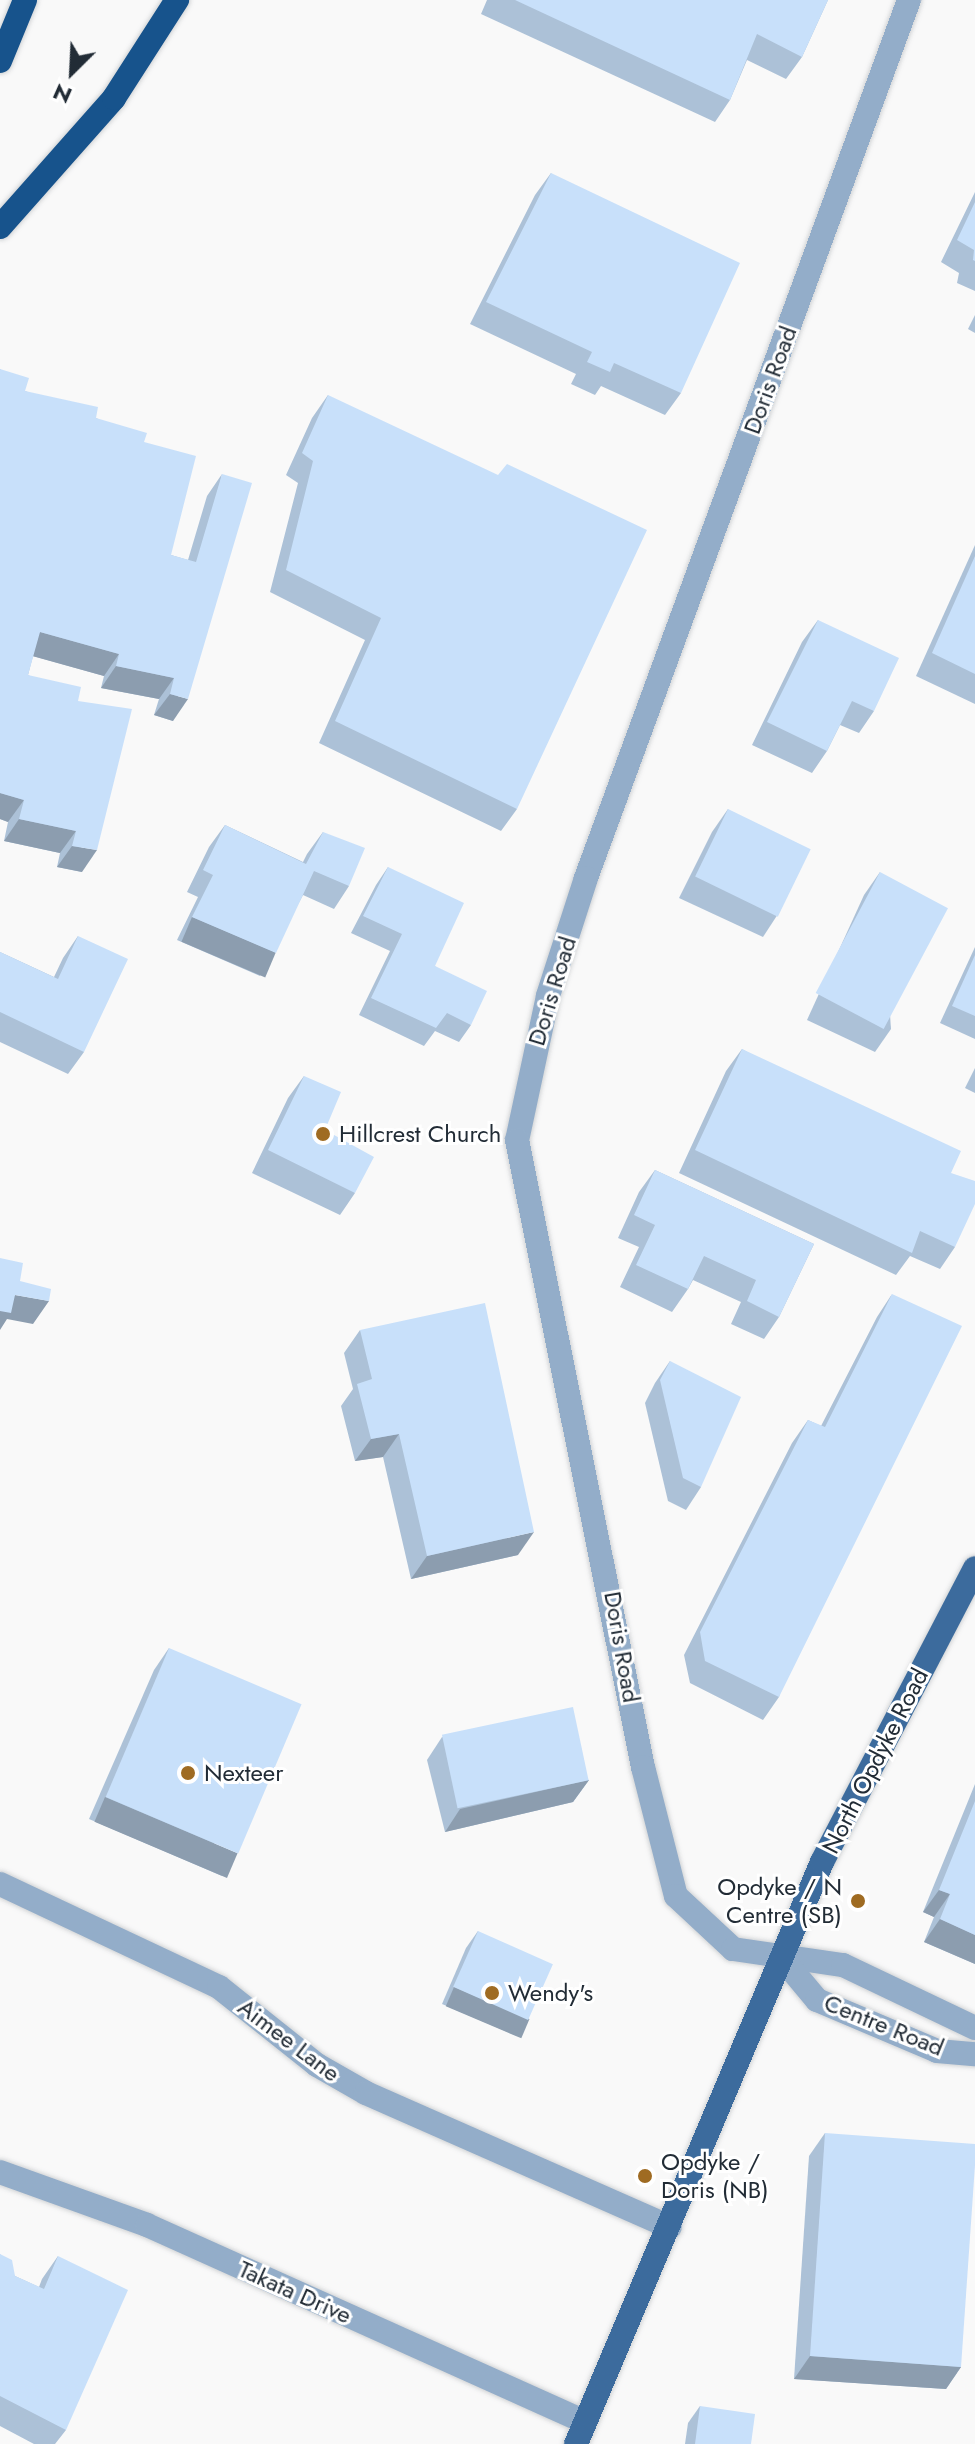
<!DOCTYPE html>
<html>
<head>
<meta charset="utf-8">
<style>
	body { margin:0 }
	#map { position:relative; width:975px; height:2444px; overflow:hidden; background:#f9f9f9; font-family:Jost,sans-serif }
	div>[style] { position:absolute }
	.roads { filter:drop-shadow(0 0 2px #d2d4d6) drop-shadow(0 0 2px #d2d4d6) }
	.minor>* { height:24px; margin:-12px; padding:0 12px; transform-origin:12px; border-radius:12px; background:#93adc9 }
	.major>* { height:24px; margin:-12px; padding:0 12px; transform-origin:12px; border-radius:12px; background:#3c6b9d }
	.highway>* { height:24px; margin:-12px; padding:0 12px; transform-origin:12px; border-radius:12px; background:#17538c }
	.wall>* { inset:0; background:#acc1d7 }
	.shaded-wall>* { inset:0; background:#8c9daf; transform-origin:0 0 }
	.building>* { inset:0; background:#c8e0fa; transform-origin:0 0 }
	.dots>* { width:22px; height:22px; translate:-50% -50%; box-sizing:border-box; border:4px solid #fff; border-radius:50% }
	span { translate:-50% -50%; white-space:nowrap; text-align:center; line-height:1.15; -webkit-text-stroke:6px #fff; paint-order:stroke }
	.street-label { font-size:24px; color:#222c36 }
	.poi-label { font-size:24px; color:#222c36 }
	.left { translate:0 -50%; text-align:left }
	.right { translate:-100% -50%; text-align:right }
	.north { position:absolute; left:32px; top:32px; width:80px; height:80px; -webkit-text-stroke:6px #fff; paint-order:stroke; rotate:204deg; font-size:22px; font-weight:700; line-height:32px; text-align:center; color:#222c36 }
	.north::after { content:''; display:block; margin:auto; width:28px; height:36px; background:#222c36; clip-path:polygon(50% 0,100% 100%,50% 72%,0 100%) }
</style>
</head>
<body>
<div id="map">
	<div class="roads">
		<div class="minor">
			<i style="left:909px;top:0;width:936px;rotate:110.2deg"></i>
			<i style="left:586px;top:878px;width:124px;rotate:107.9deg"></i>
			<i style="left:548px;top:996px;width:147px;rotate:102.1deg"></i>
			<i style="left:517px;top:1140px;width:640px;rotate:78.64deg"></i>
			<i style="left:643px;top:1767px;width:133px;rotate:75.7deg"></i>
			<i style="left:676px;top:1896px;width:78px;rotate:42.9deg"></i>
			<i style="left:733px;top:1949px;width:111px;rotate:8.3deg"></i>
			<i style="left:843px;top:1965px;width:146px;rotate:25.5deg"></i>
			<i style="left:0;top:1884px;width:242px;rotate:25.2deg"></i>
			<i style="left:219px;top:1987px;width:125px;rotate:38.5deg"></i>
			<i style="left:317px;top:2065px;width:56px;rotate:29.7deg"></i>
			<i style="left:366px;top:2093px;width:332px;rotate:23.8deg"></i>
			<i style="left:781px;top:1957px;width:56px;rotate:50.1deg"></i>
			<i style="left:817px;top:2000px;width:130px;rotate:23deg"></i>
			<i style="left:937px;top:2051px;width:38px;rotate:5deg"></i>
			<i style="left:0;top:2172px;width:156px;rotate:19.8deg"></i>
			<i style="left:147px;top:2225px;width:480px;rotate:24.2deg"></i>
		</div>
		<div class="major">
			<i style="left:576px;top:2444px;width:632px;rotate:-67.09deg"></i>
			<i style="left:822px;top:1862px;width:331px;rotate:-62.5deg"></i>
		</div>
		<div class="highway">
			<i style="left:0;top:61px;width:66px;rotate:-67.7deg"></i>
			<i style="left:0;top:227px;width:172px;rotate:-48.5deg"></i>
			<i style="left:114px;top:98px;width:117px;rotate:-57.3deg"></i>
		</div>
	</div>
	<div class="wall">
		<i style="clip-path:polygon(487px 0,828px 0,802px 57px,786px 79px,747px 60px,730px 100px,715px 122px,481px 14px)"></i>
		<i style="clip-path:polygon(551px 173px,681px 393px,665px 415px,601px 386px,595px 395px,571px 384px,576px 374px,470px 324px,535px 195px)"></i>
		<i style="clip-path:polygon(975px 192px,975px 291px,957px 283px,959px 273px,941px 262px)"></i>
		<i style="clip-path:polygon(975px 315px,975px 333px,968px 329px)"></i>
		<i style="clip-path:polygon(0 369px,25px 391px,96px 418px,144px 442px,171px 555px,188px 560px,207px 496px,222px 474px,173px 721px,154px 715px,159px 699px,101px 688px,104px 676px,33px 656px,28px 675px,78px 701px,82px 872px,57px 867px,60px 853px,4px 841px,8px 822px,0 819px)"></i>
		<i style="clip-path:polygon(328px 395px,517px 809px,501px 831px,319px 743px,365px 640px,270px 592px,298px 483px,286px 475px,312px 418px)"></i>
		<i style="clip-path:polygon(975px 545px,975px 704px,916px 676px)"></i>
		<i style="clip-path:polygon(818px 620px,874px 711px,859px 733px,840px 725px,827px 751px,812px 773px,752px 745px,802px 642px)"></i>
		<i style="clip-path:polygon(728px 809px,778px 914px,763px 937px,679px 898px,712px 832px)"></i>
		<i style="clip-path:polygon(225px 825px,303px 862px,307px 854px,323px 832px,349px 886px,334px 909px,303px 895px,260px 976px,177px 940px,198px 897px,187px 892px,209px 847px)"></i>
		<i style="clip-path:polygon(388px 867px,435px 966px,471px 1025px,459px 1042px,435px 1031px,424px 1046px,359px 1015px,390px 951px,351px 933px,376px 885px)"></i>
		<i style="clip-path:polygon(880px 872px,891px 1029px,875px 1052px,807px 1020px,864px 895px)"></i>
		<i style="clip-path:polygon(78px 936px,84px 1052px,68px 1074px,0 1042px,0 952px,54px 977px,63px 958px)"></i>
		<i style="clip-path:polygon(975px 947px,975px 1039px,940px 1023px)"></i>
		<i style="clip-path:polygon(742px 1049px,951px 1173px,955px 1247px,940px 1269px,910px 1256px,896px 1275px,679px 1173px,726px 1071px)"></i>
		<i style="clip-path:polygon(975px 1068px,975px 1093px,965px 1088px)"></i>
		<i style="clip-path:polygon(304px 1076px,325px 1130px,355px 1193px,340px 1215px,252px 1173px,288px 1098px)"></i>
		<i style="clip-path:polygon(655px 1170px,814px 1244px,779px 1317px,764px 1339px,731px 1324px,741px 1302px,693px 1280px,688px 1289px,672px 1312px,620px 1287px,639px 1247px,618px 1238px,639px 1192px)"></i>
		<i style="clip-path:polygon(892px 1294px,779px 1697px,763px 1720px,690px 1683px,684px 1655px,792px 1443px,808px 1420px,821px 1426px,877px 1317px)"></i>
		<i style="clip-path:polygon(360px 1330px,518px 1555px,411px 1579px,383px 1457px,355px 1461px,341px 1406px,353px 1389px,344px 1353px)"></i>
		<i style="clip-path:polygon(670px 1361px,701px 1487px,686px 1510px,668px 1501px,645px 1403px,655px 1383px)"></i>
		<i style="clip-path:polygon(169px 1648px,222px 1876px,89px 1819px,154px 1670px)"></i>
		<i style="clip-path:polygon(442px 1737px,589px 1780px,573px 1802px,445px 1832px,427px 1760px)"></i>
		<i style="clip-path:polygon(975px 1784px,975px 1964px,924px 1942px,934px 1917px,923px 1912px)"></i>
		<i style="clip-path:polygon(478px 1931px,517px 2036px,442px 2004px,466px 1948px)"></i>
		<i style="clip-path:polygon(825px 2133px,961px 2367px,946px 2389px,794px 2379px,809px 2156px)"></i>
		<i style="clip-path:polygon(0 2254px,15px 2276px,39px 2287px,42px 2279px,58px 2256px,66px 2430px,55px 2444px,34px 2444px,0 2426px)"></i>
		<i style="clip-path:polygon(700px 2406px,751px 2444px,685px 2444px,688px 2423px)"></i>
	</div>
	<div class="shaded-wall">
		<i style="clip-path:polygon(40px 632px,119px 654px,104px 676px,25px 654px)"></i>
		<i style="clip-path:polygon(116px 666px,174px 678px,159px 699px,101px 688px)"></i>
		<i style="clip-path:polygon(170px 694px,188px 699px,173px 721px,154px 715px)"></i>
		<i style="clip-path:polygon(0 793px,24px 800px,8px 822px,0 819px)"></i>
		<i style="clip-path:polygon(19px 819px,76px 831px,60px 853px,4px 841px)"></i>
		<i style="clip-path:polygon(72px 846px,97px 850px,82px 872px,57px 867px)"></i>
		<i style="left:192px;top:917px;width:91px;height:27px;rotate:23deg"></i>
		<i style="clip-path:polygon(15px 1295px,49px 1301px,33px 1324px,7px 1319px,0 1330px,0 1311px)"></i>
		<i style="clip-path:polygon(399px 1434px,383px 1457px,355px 1461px,371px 1439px)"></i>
		<i style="clip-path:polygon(534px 1532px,518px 1555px,411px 1579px,427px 1556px)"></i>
		<i style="clip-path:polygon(589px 1780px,573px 1802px,445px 1832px,460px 1809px)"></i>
		<i style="left:105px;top:1797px;width:144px;height:27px;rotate:23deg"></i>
		<i style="clip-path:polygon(939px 1890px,950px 1894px,934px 1917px,923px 1912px)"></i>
		<i style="clip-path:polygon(940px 1919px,975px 1935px,975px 1964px,924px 1942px)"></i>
		<i style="left:454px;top:1987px;width:82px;height:21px;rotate:23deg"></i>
		<i style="clip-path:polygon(810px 2356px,961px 2367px,946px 2389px,794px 2379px)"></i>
	</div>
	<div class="building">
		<i style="clip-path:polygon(515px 0,828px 0,802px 57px,757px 34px,730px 100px)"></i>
		<i style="clip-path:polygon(551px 173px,740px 263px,681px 393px,614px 363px,610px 372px,587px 362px,592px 352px,486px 302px)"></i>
		<i style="clip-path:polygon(975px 202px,975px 261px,973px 260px,974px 250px,957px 240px)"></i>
		<i style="clip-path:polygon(0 369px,29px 378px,25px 391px,98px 407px,96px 418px,147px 433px,144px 442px,196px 456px,171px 555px,196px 562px,222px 474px,252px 483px,188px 699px,170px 694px,174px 678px,116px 666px,119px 654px,40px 632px,28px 675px,81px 687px,78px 701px,132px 709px,97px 850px,72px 846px,76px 831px,19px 819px,24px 800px,0 793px)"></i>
		<i style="clip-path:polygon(328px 395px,498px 475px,507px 464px,647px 530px,517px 809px,335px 721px,381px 618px,286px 570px,313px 461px,302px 453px)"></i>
		<i style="clip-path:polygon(975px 556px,975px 674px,932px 653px)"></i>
		<i style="clip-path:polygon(818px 620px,899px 658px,874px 711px,852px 701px,827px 751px,767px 722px)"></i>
		<i style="left:728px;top:809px;width:92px;height:75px;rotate:26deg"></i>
		<i style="clip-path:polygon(225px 825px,306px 864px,323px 832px,365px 848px,349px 886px,314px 871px,276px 953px,192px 917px,213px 875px,203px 870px)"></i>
		<i style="clip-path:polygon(388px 867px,464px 903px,435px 966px,487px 991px,471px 1025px,447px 1013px,436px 1028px,371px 998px,402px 934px,363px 916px)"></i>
		<i style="left:880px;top:872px;width:77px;height:137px;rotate:28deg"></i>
		<i style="clip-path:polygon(78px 936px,128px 959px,84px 1052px,0 1012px,0 952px,58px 979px)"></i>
		<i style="clip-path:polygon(975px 955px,975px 1016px,952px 1006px)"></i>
		<i style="clip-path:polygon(742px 1049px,961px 1151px,951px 1173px,975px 1181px,975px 1204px,955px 1247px,920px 1231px,912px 1253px,695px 1150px)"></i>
		<i style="clip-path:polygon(304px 1076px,341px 1092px,325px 1130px,374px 1157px,355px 1193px,268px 1150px)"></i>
		<i style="clip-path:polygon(655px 1170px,814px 1244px,779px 1317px,747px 1301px,756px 1280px,704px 1256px,688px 1289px,636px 1265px,655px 1225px,634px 1215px)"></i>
		<i style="clip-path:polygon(0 1258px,23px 1263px,20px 1281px,51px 1289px,49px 1301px,15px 1295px,11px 1313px,0 1311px)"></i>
		<i style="clip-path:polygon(892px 1294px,962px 1326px,779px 1697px,705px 1661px,700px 1632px,808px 1420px,825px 1427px)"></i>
		<i style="clip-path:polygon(485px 1303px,534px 1532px,427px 1556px,399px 1434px,371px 1439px,357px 1384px,372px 1379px,360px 1330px)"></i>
		<i style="clip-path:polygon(670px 1361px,741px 1397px,701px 1487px,683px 1478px,660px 1380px)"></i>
		<i style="left:169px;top:1648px;width:144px;height:162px;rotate:23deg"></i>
		<i style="left:573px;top:1707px;width:75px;height:134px;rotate:78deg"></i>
		<i style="clip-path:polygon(975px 1801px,975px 1935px,940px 1919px,950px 1894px,939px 1890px)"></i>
		<i style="left:478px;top:1931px;width:82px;height:61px;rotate:24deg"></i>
		<i style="clip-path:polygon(825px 2133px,975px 2144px,975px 2165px,961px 2367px,810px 2356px)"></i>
		<i style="clip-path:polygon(0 2254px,12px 2260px,15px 2276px,44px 2289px,58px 2256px,128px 2290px,66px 2430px,0 2396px)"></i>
		<i style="clip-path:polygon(700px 2406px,755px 2414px,751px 2444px,695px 2444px)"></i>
	</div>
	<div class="dots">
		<i style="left:323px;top:1134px;background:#9f6b22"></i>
		<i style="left:188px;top:1773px;background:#9f6b22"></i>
		<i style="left:858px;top:1901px;background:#9f6b22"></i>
		<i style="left:492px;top:1993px;background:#9f6b22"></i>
		<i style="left:645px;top:2176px;background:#9f6b22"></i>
	</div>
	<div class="street-label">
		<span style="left:770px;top:380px;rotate:-70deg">Doris Road</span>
		<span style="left:552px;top:991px;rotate:-73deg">Doris Road</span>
		<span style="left:622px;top:1647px;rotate:80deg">Doris Road</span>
		<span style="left:875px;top:1761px;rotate:-63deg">North Opdyke Road</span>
		<span style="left:884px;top:2025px;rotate:22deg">Centre Road</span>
		<span style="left:289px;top:2040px;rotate:37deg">Aimee Lane</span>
		<span style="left:295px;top:2292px;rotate:24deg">Takata Drive</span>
	</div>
	<div class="poi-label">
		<span class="left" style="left:339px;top:1134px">Hillcrest Church</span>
		<span class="left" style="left:204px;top:1773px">Nexteer</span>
		<span class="right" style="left:842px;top:1901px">Opdyke / N<br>Centre (SB)</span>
		<span class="left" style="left:508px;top:1993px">Wendy's</span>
		<span class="left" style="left:661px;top:2176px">Opdyke /<br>Doris (NB)</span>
	</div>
	<div class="north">N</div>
</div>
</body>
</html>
